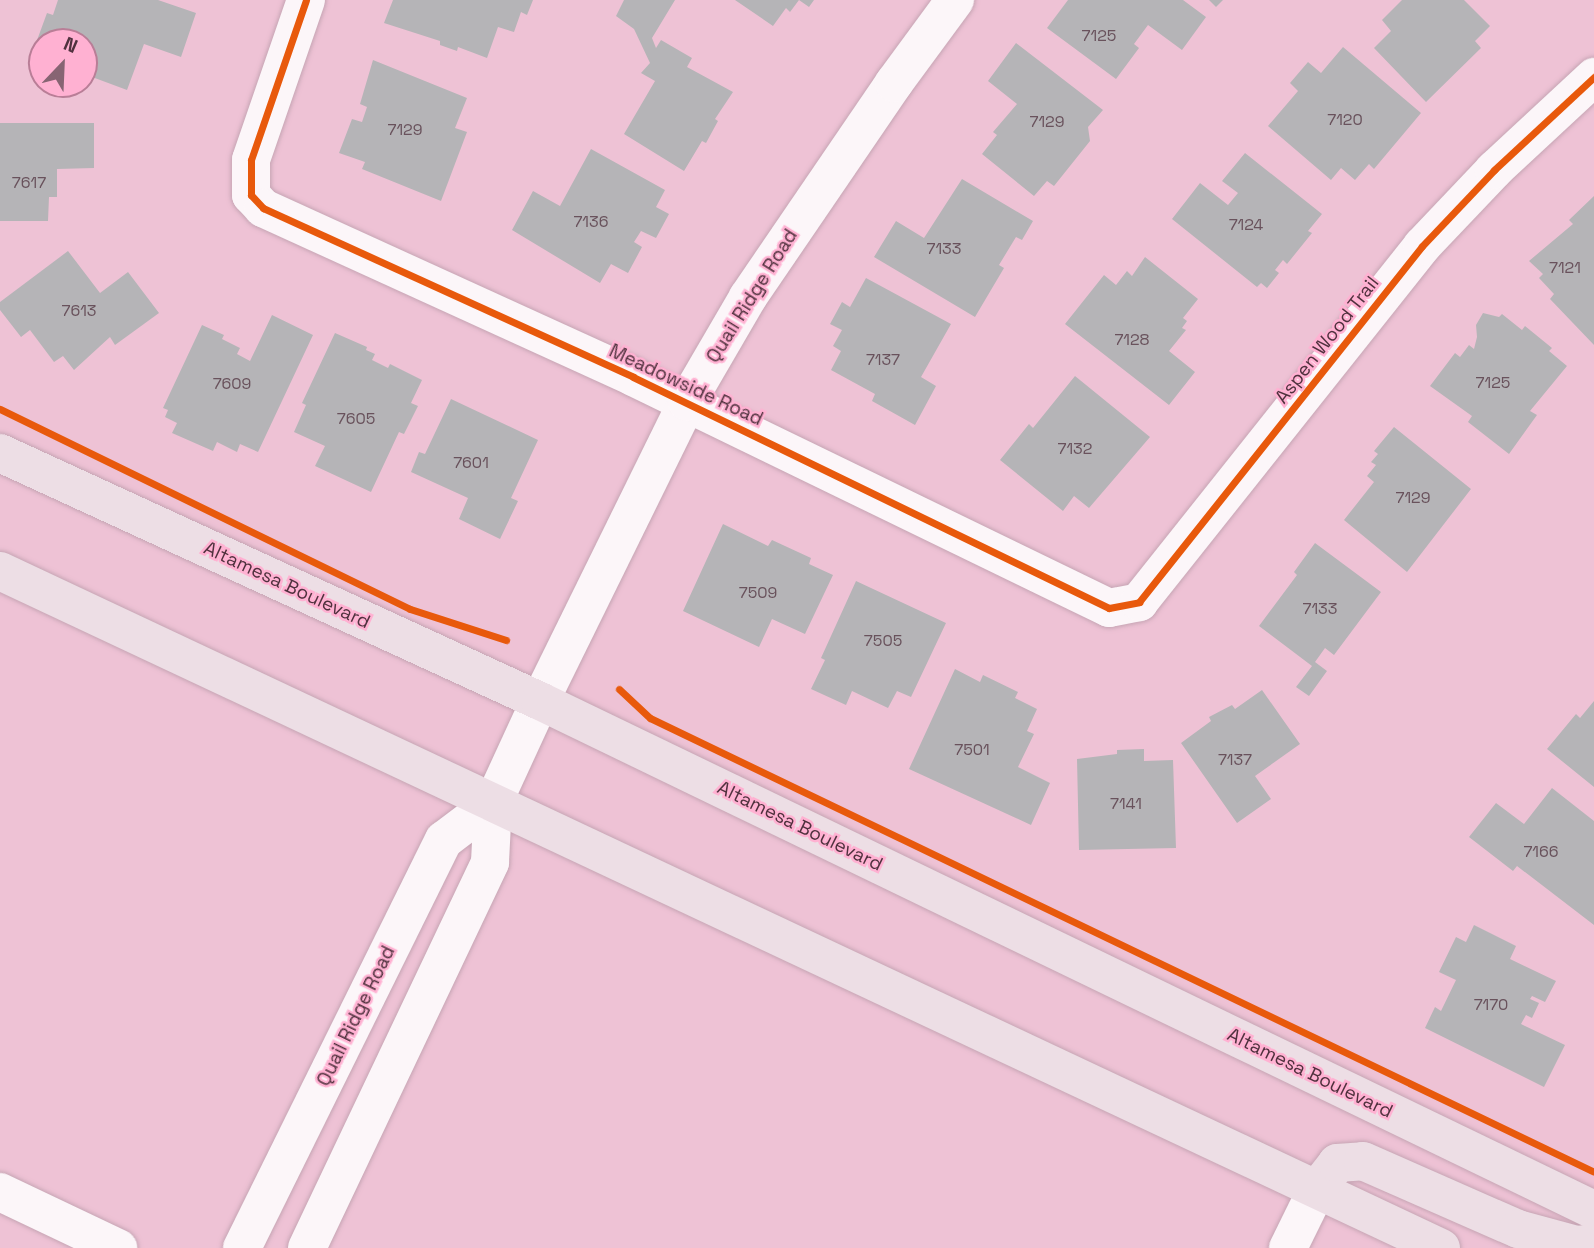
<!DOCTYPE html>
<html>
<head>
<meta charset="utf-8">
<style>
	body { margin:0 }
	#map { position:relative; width:1594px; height:1248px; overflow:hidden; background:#eec2d5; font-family:"Space Grotesk",sans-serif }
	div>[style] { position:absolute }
	.building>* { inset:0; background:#b5b4b7 }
	.roads { filter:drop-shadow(0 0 2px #c6a5b4) drop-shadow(0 0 2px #c6a5b4) }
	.minor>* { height:38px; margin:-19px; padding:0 19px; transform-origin:19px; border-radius:19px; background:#fcf6f9 }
	.major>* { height:38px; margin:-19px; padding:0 19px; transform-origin:19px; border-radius:19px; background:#eddee5 }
	.cycleway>* { height:7px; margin:-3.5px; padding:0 3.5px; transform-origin:3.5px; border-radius:3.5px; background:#e8590c }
	span { translate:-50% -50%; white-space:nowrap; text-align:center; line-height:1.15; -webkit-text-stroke:5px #ffb1d2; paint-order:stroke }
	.number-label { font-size:16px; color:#69525c }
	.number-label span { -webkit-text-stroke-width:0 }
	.street-label { font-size:19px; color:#50313e }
	.north { position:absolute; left:28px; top:28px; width:70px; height:70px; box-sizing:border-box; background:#ffb1d2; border:2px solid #b97e97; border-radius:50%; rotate:23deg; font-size:19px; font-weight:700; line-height:28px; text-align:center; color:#50313e }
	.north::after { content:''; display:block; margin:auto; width:24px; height:32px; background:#876473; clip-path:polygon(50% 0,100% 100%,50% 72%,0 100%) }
</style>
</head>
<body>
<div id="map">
	<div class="building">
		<i style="clip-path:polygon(58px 0,158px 0,196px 13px,181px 57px,144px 44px,127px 90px,84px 74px,84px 42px,36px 43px,47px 13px,53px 15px)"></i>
		<i style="clip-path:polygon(393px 0,533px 0,527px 15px,521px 12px,514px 32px,498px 27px,487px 58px,458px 47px,457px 51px,440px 45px,440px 41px,384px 23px)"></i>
		<i style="clip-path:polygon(624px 0,675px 0,652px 38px,656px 48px,661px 40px,692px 58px,687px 67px,733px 92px,715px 119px,718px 121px,706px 143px,702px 141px,684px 171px,624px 134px,655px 81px,641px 73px,650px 63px,634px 29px,616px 16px)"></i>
		<i style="clip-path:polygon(735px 0,814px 0,809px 7px,799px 0,790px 12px,786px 8px,773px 26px)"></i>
		<i style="clip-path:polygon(1068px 0,1183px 0,1206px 17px,1182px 50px,1148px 25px,1134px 44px,1139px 48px,1116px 79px,1047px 28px)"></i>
		<i style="clip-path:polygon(1209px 0,1223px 0,1216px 7px)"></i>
		<i style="clip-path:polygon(1402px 0,1464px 0,1490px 26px,1475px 41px,1481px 48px,1426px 102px,1374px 48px,1391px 31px,1382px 20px)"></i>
		<i style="clip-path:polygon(1016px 43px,1103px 110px,1088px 127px,1090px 141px,1054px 186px,1047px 181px,1034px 196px,982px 154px,997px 135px,993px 132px,1017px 104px,988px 81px)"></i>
		<i style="clip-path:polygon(1343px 47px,1421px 113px,1374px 169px,1369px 164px,1355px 180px,1341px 168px,1331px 180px,1268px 126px,1298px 91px,1290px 83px,1308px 62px,1321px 73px)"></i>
		<i style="clip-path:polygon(373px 60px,467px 98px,455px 128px,467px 132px,441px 201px,362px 169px,365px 162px,339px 153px,352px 119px,362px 122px,367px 107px,360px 104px)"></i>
		<i style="clip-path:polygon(0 123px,94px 123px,94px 168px,57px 169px,57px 197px,49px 197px,48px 221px,0 221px)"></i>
		<i style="clip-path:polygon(591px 149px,665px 190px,656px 207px,669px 214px,656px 238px,641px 231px,634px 242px,642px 247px,628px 273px,611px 264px,600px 283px,512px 230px,533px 191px,560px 206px)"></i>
		<i style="clip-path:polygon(1245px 153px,1322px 214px,1308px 231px,1312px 233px,1287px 264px,1283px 260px,1275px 270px,1279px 273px,1267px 288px,1261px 283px,1257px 287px,1172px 219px,1200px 183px,1228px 205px,1238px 193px,1222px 181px)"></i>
		<i style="clip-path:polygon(962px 179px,1033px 221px,1022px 240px,1016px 237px,999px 265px,1004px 268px,975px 317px,874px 257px,896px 221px,924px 238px)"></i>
		<i style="clip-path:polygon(1594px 196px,1594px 345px,1550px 299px,1554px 294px,1539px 278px,1543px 274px,1529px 261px,1573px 224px,1569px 220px)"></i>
		<i style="clip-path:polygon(68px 251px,100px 293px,128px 272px,159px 313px,115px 345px,110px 337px,74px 370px,63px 356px,54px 362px,30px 330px,21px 337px,0 310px,0 302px)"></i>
		<i style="clip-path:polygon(1145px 257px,1198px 299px,1183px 318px,1187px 321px,1182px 328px,1186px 330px,1169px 351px,1195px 372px,1169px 405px,1065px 324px,1104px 275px,1116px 285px,1127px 271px,1132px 276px)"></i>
		<i style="clip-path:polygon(866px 278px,951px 324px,921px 377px,936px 386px,915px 425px,872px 401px,875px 394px,831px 370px,841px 351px,833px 346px,842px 330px,830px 324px,842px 302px,850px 307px)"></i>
		<i style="clip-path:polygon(1483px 313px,1499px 317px,1502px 314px,1522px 330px,1525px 326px,1552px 348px,1549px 351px,1567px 366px,1530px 411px,1537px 415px,1509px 454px,1468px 422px,1472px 416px,1430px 386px,1455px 353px,1460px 357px,1469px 345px,1474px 349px,1477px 337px,1476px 325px)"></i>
		<i style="clip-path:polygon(272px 315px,313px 335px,258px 452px,240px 444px,237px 452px,217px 442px,213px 451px,172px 433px,177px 423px,165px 417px,168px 410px,163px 408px,202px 325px,224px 335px,222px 339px,240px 348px,237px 354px,250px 361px)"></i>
		<i style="clip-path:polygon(335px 333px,367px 347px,366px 350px,375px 354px,372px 360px,388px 368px,390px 364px,422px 380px,411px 403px,418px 406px,404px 434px,399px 432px,371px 492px,315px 466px,325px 446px,294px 432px,306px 405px,302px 403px)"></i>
		<i style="clip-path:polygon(1075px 376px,1150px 437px,1089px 508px,1074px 496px,1063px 511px,1000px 460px,1029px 424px,1033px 428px)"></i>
		<i style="clip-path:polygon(451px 399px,538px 440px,511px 498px,518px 501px,500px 539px,459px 519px,468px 498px,411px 472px,419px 452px,425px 454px)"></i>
		<i style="clip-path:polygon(1394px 427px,1471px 489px,1407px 572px,1344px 520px,1374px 482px,1367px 476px,1376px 465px,1371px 462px,1378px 454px,1374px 451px)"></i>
		<i style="clip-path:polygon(723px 524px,768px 546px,772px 540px,811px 558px,809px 564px,833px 575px,805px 634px,772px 619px,759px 647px,683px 611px)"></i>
		<i style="clip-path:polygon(1315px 543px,1381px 592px,1334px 655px,1325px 648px,1315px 662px,1327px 671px,1309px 696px,1296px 687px,1312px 666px,1259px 626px,1297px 575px,1294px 572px)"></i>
		<i style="clip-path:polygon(856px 581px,946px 623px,911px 697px,897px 691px,888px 708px,852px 691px,846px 705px,811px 689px,825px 660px,821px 658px)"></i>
		<i style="clip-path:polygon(955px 669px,980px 682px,983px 675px,1018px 692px,1015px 698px,1037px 709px,1027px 731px,1034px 734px,1018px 767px,1050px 783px,1031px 825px,909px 769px)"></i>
		<i style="clip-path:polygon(1262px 690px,1300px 744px,1255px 776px,1271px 799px,1237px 823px,1181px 743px,1211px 721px,1209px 717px,1232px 705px,1235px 709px)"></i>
		<i style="clip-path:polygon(1594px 701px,1594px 787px,1547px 749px,1576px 714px,1580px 718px)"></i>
		<i style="clip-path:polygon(1144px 749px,1144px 761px,1173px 760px,1176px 848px,1079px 850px,1077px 759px,1117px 754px,1117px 750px)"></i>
		<i style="clip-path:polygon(1552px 788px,1594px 821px,1594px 925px,1517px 866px,1513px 871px,1469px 837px,1496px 803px,1524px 824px)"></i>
		<i style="clip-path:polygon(1474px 925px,1516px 946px,1510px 959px,1556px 981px,1545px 1002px,1532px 996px,1530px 999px,1539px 1003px,1532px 1018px,1526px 1015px,1521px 1024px,1565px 1045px,1544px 1087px,1425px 1028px,1435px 1007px,1441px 1011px,1456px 980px,1439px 972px,1456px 937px,1466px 942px)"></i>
	</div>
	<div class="roads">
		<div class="minor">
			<i style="left:306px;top:0;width:169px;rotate:109deg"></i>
			<i style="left:251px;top:160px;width:35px;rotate:90deg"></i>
			<i style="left:251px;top:195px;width:18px;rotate:47deg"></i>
			<i style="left:263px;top:208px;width:407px;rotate:24.5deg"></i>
			<i style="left:633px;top:377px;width:529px;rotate:25.89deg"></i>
			<i style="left:1109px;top:608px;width:31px;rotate:-11deg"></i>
			<i style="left:1139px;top:602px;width:455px;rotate:-51.5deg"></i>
			<i style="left:1422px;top:246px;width:105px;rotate:-46.5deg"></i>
			<i style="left:1494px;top:170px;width:137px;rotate:-42.9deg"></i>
			<i style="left:0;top:1192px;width:131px;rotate:25.4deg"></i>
			<i style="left:242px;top:1248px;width:455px;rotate:-63.7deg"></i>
			<i style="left:444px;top:840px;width:61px;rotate:-37.1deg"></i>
			<i style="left:307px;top:1248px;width:427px;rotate:-64.6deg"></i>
			<i style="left:490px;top:862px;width:59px;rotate:-87.1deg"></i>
			<i style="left:493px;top:803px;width:112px;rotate:-65.3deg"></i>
			<i style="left:540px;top:701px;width:333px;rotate:-63.8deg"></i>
			<i style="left:687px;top:402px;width:121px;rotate:-59.8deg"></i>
			<i style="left:748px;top:297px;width:259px;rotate:-55.7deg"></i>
			<i style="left:894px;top:83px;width:103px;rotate:-53.7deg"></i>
			<i style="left:1288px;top:1248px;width:66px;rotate:-63.8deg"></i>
		</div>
		<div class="major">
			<i style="left:0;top:453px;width:594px;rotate:24.67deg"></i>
			<i style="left:540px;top:701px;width:1170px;rotate:25.78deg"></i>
			<i style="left:0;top:571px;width:1592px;rotate:25.16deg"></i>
			<i style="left:1317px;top:1189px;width:33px;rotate:-52deg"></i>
			<i style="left:1337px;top:1163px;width:26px;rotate:-4deg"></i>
			<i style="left:1363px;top:1161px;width:169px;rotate:23.7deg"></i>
			<i style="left:1518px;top:1229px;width:61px;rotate:15.2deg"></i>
			<i style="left:1577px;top:1245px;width:17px;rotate:-7deg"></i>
		</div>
	</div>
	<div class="cycleway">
		<i style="left:306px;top:0;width:169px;rotate:109deg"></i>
		<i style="left:251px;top:160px;width:35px;rotate:90deg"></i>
		<i style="left:251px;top:195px;width:18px;rotate:47deg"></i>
		<i style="left:263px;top:208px;width:407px;rotate:24.5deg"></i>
		<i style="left:633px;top:377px;width:529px;rotate:25.89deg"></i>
		<i style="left:1109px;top:608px;width:31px;rotate:-11deg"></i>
		<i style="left:1139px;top:602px;width:455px;rotate:-51.5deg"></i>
		<i style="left:1422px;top:246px;width:105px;rotate:-46.5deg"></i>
		<i style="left:1494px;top:170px;width:137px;rotate:-42.9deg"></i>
		<i style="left:0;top:409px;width:456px;rotate:26deg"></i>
		<i style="left:410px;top:609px;width:101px;rotate:17.9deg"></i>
		<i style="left:619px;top:689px;width:42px;rotate:43.1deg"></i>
		<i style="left:650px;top:718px;width:1047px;rotate:25.68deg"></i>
	</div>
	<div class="number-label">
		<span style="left:1099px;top:36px">7125</span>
		<span style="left:1345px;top:120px">7120</span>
		<span style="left:1047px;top:122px">7129</span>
		<span style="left:405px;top:130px">7129</span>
		<span style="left:29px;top:183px">7617</span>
		<span style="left:591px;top:222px">7136</span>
		<span style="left:1246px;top:225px">7124</span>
		<span style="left:944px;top:249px">7133</span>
		<span style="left:1565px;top:268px">7121</span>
		<span style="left:79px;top:311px">7613</span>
		<span style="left:1132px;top:340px">7128</span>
		<span style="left:883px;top:360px">7137</span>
		<span style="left:1493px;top:383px">7125</span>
		<span style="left:232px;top:384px">7609</span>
		<span style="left:356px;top:419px">7605</span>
		<span style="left:1075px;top:449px">7132</span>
		<span style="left:471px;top:463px">7601</span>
		<span style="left:1413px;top:498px">7129</span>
		<span style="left:758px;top:593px">7509</span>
		<span style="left:1320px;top:609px">7133</span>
		<span style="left:883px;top:641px">7505</span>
		<span style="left:972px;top:750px">7501</span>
		<span style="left:1235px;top:760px">7137</span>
		<span style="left:1126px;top:804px">7141</span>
		<span style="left:1541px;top:852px">7166</span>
		<span style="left:1491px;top:1005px">7170</span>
	</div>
	<div class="street-label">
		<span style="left:752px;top:296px;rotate:-58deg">Quail Ridge Road</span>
		<span style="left:1327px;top:340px;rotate:-52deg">Aspen Wood Trail</span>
		<span style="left:686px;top:385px;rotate:25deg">Meadowside Road</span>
		<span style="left:287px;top:585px;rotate:25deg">Altamesa Boulevard</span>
		<span style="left:800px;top:826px;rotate:26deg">Altamesa Boulevard</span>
		<span style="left:356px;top:1016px;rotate:-64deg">Quail Ridge Road</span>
		<span style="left:1310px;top:1073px;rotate:26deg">Altamesa Boulevard</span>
	</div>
	<div class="north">N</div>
</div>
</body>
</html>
